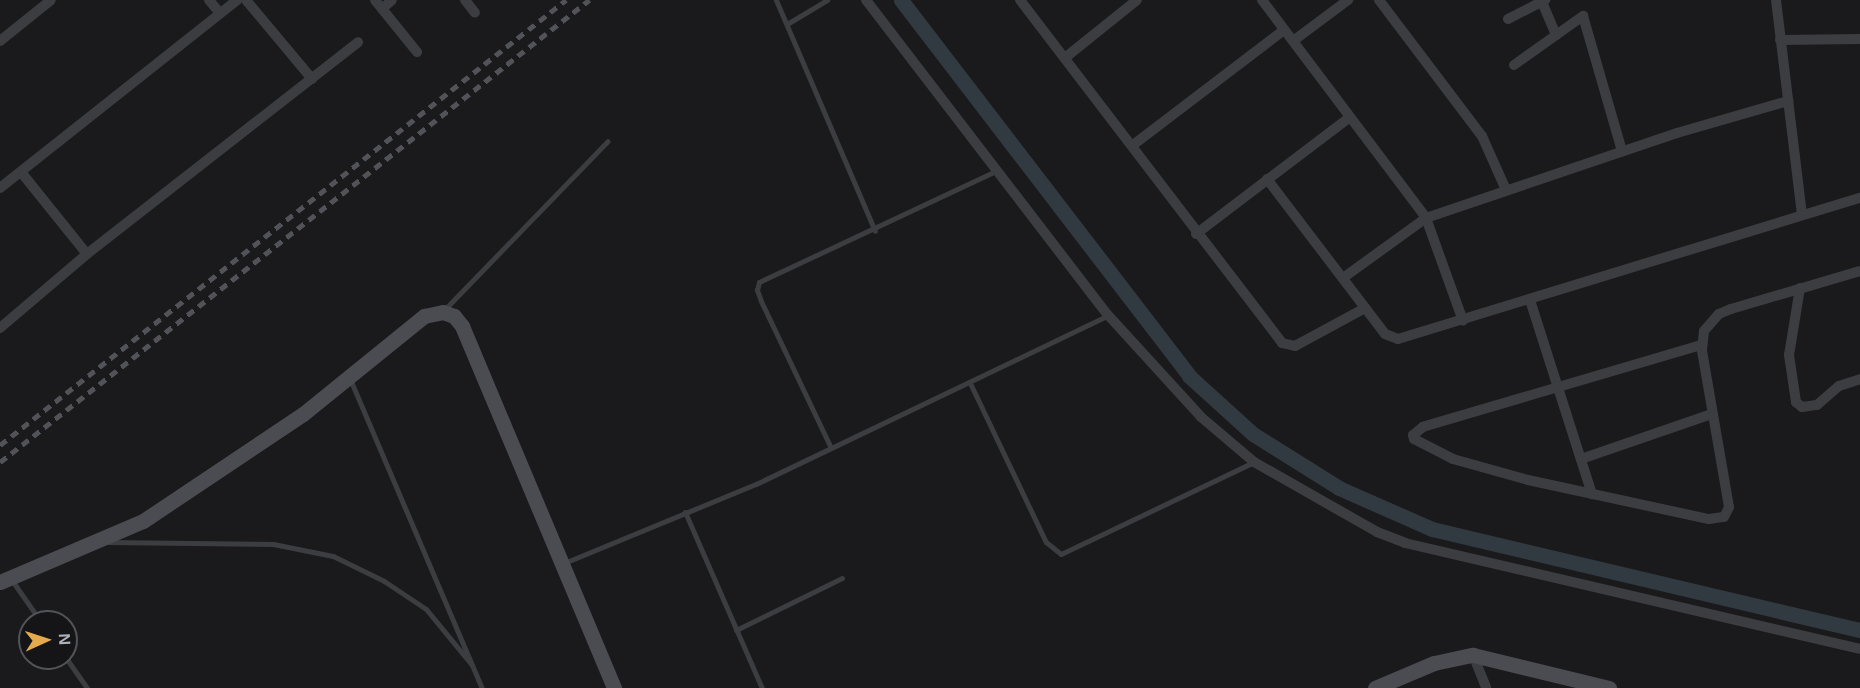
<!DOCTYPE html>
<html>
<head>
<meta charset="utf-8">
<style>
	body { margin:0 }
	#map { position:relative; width:1860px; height:688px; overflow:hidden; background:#1a1a1c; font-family:Helvetica,sans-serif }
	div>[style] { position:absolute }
	.canal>* { height:15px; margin:-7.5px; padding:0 7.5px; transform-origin:7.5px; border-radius:7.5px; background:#313a40 }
	.lane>* { height:5px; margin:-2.5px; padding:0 2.5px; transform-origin:2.5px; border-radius:2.5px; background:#3c3d41 }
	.street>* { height:10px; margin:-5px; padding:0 5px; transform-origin:5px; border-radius:5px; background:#3c3d41 }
	.secondary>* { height:15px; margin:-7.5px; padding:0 7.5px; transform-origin:7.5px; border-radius:7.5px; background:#4a4c51 }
	.rail>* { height:4.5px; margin-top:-2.25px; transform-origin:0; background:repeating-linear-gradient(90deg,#515358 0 8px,transparent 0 14px) }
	span { translate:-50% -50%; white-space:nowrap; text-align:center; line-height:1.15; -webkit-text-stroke:5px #151517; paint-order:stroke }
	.north { position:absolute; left:18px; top:610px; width:60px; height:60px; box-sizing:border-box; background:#151517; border:2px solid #525459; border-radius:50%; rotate:87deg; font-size:16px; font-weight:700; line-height:24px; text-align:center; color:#aeb2bb }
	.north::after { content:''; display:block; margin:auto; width:21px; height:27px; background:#e4aa4b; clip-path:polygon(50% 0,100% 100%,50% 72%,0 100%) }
</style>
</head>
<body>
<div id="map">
	<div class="canal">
		<i style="left:901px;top:0;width:474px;rotate:52.5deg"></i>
		<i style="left:1189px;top:376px;width:86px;rotate:42.2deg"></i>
		<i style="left:1253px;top:434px;width:102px;rotate:32.1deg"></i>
		<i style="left:1339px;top:488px;width:102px;rotate:23.8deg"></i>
		<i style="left:1432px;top:529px;width:440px;rotate:13.3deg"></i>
	</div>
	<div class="lane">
		<i style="left:776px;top:0;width:251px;rotate:66.8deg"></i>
		<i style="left:787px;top:24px;width:47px;rotate:-31deg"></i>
		<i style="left:444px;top:310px;width:235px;rotate:-45.9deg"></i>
		<i style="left:350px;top:379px;width:336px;rotate:66.9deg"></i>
		<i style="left:970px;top:383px;width:176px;rotate:64.5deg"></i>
		<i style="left:1046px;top:542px;width:19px;rotate:39deg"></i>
		<i style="left:1061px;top:554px;width:214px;rotate:-25.5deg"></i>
		<i style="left:831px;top:448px;width:163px;rotate:-115.5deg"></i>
		<i style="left:761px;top:301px;width:12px;rotate:-110deg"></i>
		<i style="left:757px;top:290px;width:8px;rotate:-76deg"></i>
		<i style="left:759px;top:282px;width:262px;rotate:-25.1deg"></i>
		<i style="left:685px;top:512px;width:192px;rotate:66.4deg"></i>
		<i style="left:107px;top:542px;width:166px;rotate:0.7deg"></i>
		<i style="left:273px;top:544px;width:61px;rotate:11.3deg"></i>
		<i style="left:333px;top:556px;width:57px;rotate:26.1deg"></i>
		<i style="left:384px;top:581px;width:50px;rotate:33.7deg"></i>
		<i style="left:426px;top:609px;width:72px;rotate:50.6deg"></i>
		<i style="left:564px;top:563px;width:208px;rotate:-22.4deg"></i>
		<i style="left:756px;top:484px;width:390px;rotate:-25.6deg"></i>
		<i style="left:11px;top:579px;width:52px;rotate:55.1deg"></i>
		<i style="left:736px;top:630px;width:118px;rotate:-26.1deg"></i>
		<i style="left:66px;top:658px;width:37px;rotate:55deg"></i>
	</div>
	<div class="street">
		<i style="left:209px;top:0;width:17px;rotate:50deg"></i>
		<i style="left:246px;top:0;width:103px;rotate:50.1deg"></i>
		<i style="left:375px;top:0;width:67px;rotate:51.1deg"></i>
		<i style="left:465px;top:0;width:16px;rotate:52deg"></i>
		<i style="left:866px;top:0;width:397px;rotate:52.5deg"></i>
		<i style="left:1108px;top:315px;width:138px;rotate:47.6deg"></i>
		<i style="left:1201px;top:417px;width:70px;rotate:40.3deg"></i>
		<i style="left:1254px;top:462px;width:142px;rotate:29.6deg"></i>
		<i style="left:1377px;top:532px;width:30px;rotate:21deg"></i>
		<i style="left:1405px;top:543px;width:467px;rotate:13.1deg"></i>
		<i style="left:1020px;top:0;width:432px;rotate:52.6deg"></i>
		<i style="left:1282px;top:343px;width:13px;rotate:13deg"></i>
		<i style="left:1295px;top:346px;width:80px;rotate:-28.5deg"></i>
		<i style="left:1262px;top:0;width:273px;rotate:53deg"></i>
		<i style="left:1426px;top:218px;width:109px;rotate:70.2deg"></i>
		<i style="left:1379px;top:0;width:171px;rotate:52.9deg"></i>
		<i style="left:1482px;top:136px;width:59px;rotate:66deg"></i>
		<i style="left:1776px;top:0;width:216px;rotate:83.1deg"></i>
		<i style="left:1542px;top:2px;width:36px;rotate:67deg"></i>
		<i style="left:382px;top:9px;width:13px;rotate:-42deg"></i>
		<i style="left:1508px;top:19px;width:42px;rotate:-27.2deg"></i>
		<i style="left:1780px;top:40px;width:80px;rotate:-0.7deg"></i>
		<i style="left:0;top:41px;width:65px;rotate:-38.8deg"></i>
		<i style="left:1293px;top:41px;width:69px;rotate:-36.7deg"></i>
		<i style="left:1066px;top:57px;width:91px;rotate:-38.8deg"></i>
		<i style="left:1514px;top:65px;width:85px;rotate:-35.4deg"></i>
		<i style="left:1583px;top:16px;width:141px;rotate:73.9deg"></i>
		<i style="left:1133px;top:145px;width:190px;rotate:-37.3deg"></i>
		<i style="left:21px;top:172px;width:105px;rotate:51.2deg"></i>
		<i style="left:1267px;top:179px;width:195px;rotate:52.7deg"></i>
		<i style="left:1385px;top:334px;width:14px;rotate:21deg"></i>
		<i style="left:1398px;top:339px;width:483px;rotate:-17deg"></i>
		<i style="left:0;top:188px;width:303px;rotate:-38.4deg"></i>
		<i style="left:1196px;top:234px;width:193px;rotate:-37.2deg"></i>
		<i style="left:1343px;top:278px;width:102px;rotate:-35.9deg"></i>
		<i style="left:1426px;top:218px;width:265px;rotate:-18.7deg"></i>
		<i style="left:1677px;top:133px;width:116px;rotate:-16.1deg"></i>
		<i style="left:1800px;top:288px;width:68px;rotate:99.3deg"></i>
		<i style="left:1789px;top:355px;width:48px;rotate:81.5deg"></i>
		<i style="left:1796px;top:402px;width:8px;rotate:40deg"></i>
		<i style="left:1802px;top:407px;width:15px;rotate:-8deg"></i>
		<i style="left:1817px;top:405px;width:29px;rotate:-41deg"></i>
		<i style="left:1839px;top:386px;width:22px;rotate:-18deg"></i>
		<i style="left:1530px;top:300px;width:204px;rotate:72.3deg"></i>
		<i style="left:0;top:328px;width:114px;rotate:-40.4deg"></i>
		<i style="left:87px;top:254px;width:344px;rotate:-38deg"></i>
		<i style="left:1701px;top:345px;width:290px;rotate:163.6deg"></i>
		<i style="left:1423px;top:427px;width:13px;rotate:141deg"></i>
		<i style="left:1413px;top:435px;width:4px;rotate:76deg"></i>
		<i style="left:1414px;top:439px;width:44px;rotate:27.1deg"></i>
		<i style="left:1453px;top:459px;width:78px;rotate:15.6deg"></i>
		<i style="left:1528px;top:480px;width:185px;rotate:12.2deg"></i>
		<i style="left:1709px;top:519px;width:15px;rotate:-8deg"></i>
		<i style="left:1724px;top:517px;width:11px;rotate:-63deg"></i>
		<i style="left:1729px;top:507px;width:159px;rotate:-99.8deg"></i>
		<i style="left:1702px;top:350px;width:19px;rotate:-84deg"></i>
		<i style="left:1704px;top:331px;width:23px;rotate:-49deg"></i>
		<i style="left:1719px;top:314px;width:13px;rotate:-23deg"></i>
		<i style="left:1731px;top:309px;width:134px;rotate:-16.4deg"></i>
		<i style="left:1581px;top:459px;width:139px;rotate:-19deg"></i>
		<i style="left:1473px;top:655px;width:35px;rotate:68deg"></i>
	</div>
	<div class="secondary">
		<i style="left:0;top:582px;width:155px;rotate:-23.1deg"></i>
		<i style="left:143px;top:521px;width:192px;rotate:-33.8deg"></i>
		<i style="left:303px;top:414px;width:156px;rotate:-39deg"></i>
		<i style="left:424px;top:316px;width:19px;rotate:-12deg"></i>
		<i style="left:443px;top:312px;width:12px;rotate:20deg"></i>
		<i style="left:454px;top:316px;width:13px;rotate:51deg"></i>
		<i style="left:462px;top:326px;width:393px;rotate:67.2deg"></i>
		<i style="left:1375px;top:688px;width:64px;rotate:-23deg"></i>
		<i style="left:1434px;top:663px;width:40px;rotate:-12deg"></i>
		<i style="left:1473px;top:655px;width:140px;rotate:13.6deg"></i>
	</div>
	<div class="rail">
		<i style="left:0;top:445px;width:720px;rotate:-38.18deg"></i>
		<i style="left:0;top:462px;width:749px;rotate:-38.11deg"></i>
	</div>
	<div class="north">N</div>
</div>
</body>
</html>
